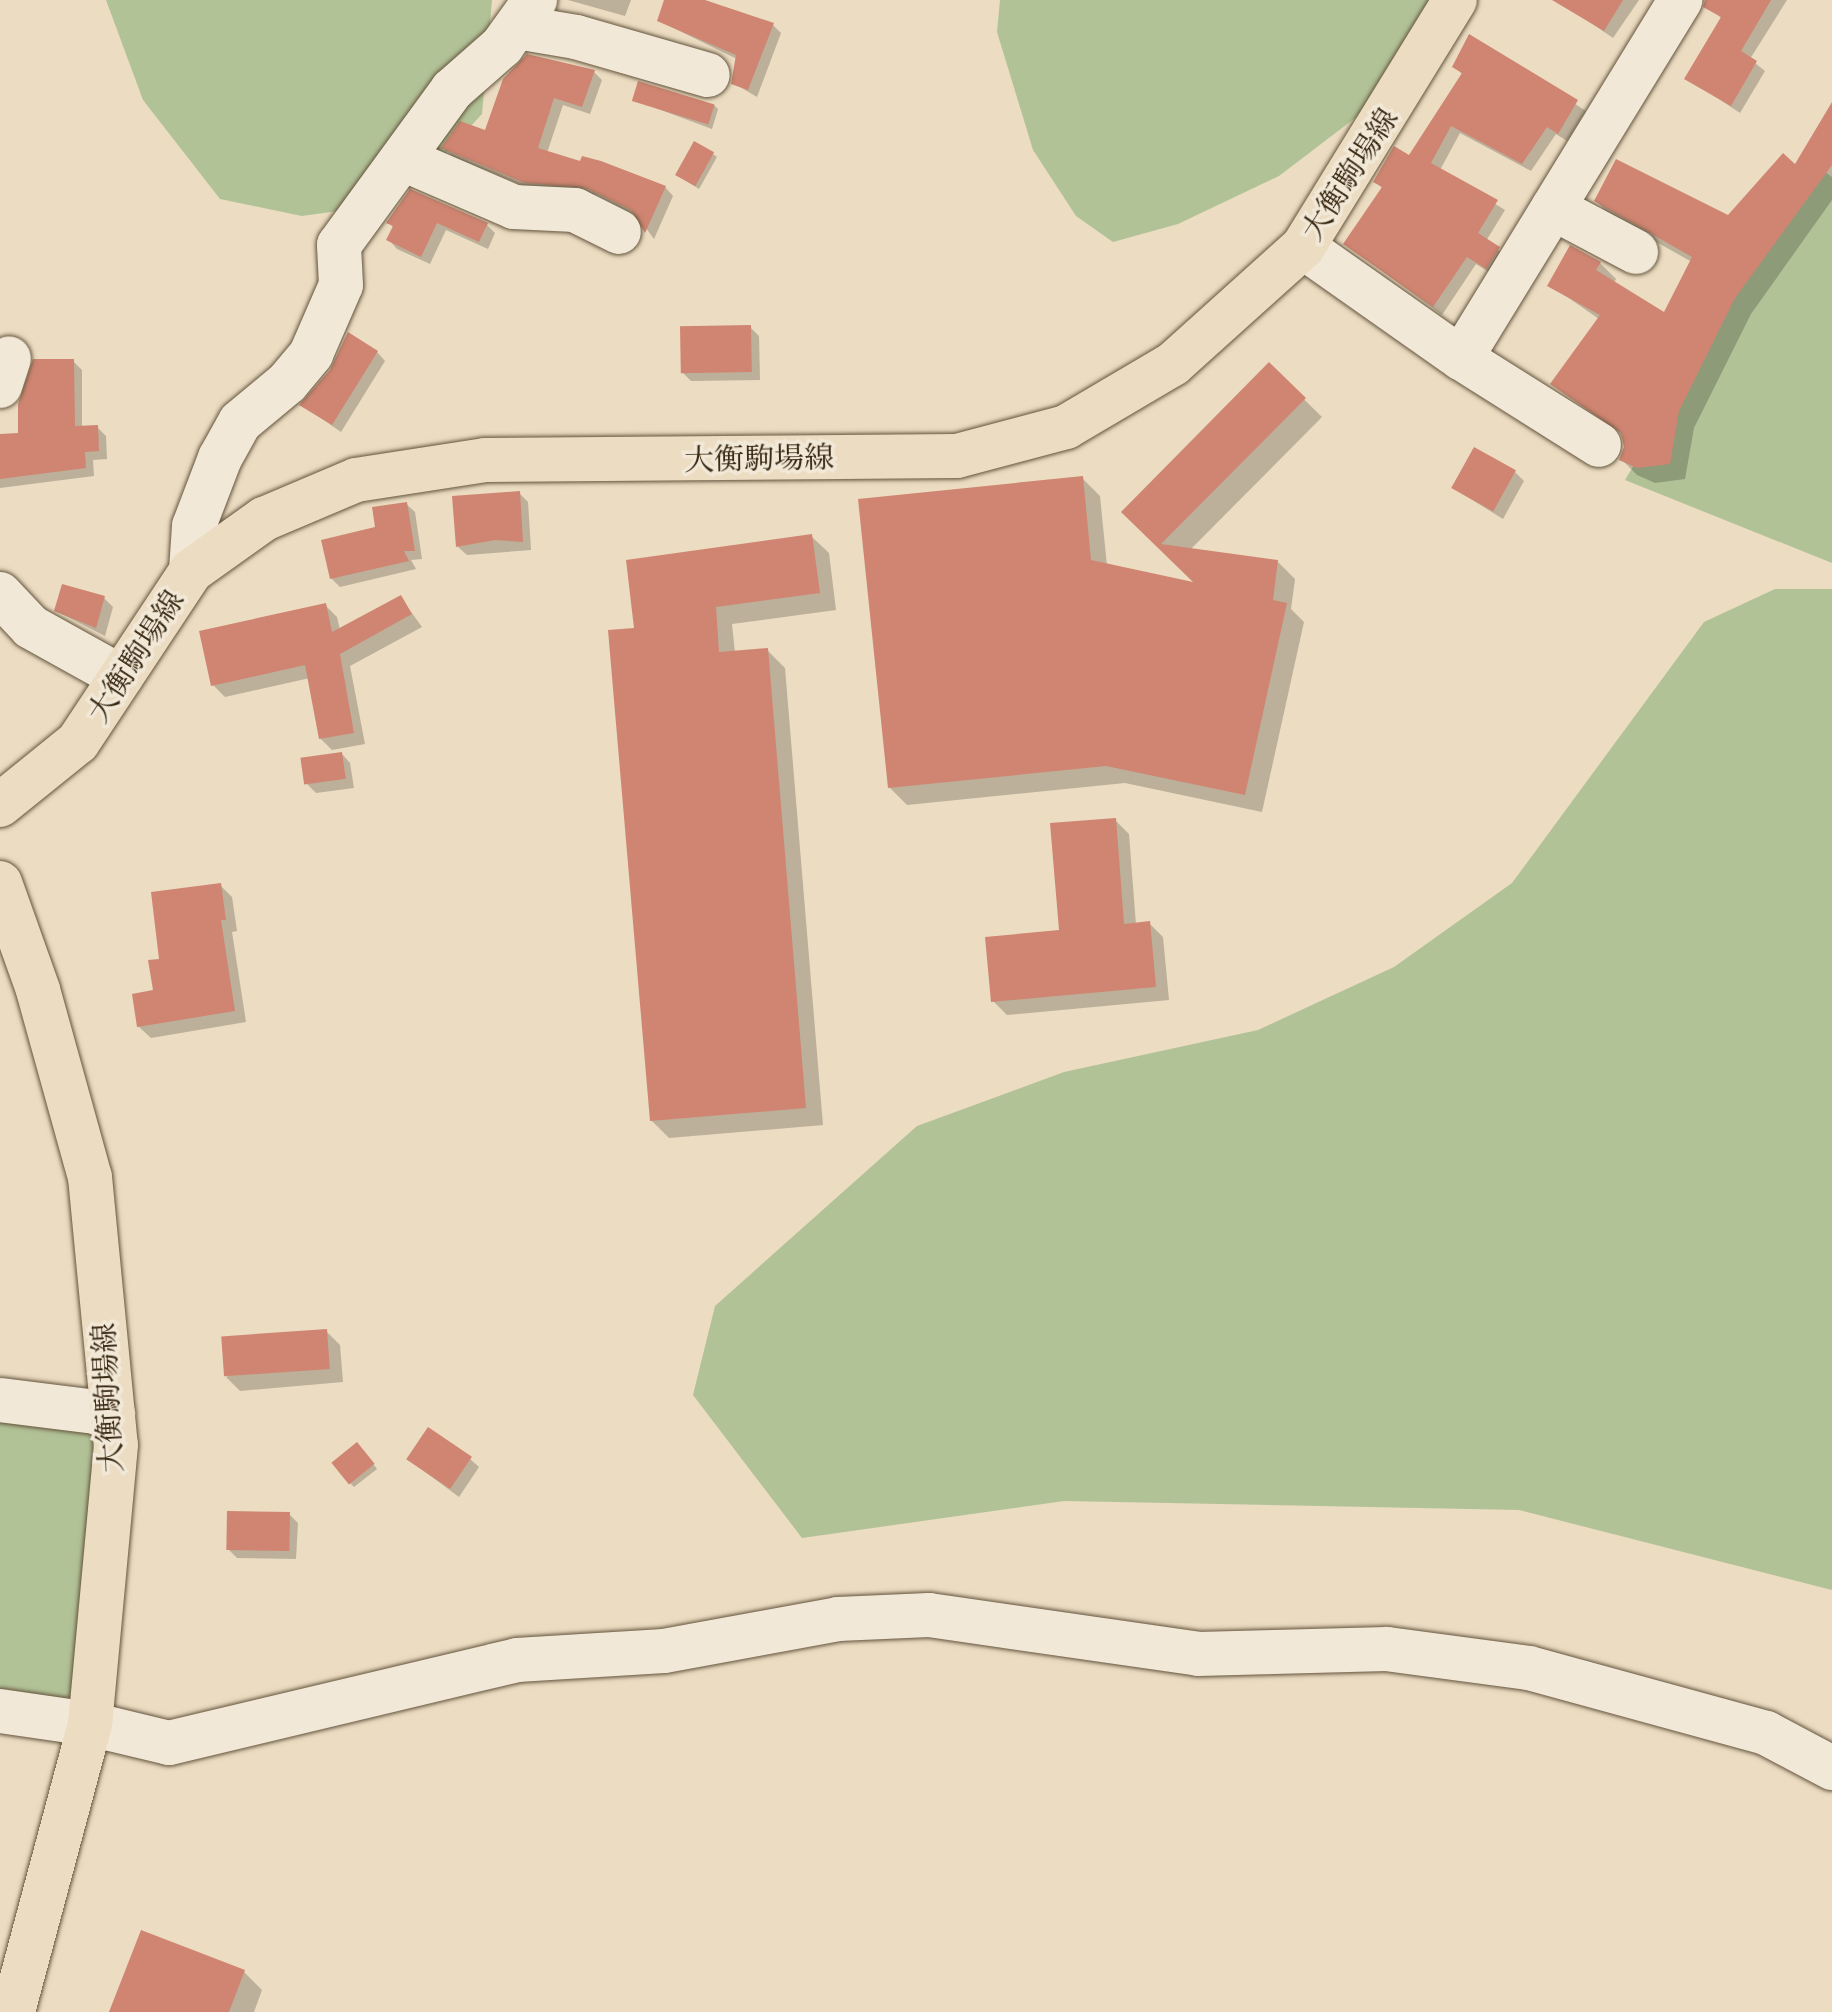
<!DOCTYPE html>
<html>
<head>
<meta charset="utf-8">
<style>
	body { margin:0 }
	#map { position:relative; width:1832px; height:2012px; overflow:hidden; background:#ebdcc2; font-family:"Gentium Book Plus","Noto Serif JP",serif }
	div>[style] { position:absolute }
	.green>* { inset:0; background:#b2c297 }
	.shadow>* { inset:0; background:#0003 }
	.building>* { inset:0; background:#cf8571; transform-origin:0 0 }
	.roads { filter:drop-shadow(0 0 2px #64543d) drop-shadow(0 0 2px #64543d) }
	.minor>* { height:44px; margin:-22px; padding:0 22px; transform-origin:22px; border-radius:22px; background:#f2e8d7 }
	.major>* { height:44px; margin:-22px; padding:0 22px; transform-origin:22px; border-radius:22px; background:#ebdcc2 }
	span { translate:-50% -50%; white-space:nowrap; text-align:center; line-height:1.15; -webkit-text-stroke:7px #f2e8d7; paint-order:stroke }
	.street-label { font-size:30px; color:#372711 }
</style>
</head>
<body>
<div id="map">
	<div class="green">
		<i style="clip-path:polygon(106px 0,492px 0,482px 114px,433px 167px,359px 208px,302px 216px,220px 199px,143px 100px)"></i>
		<i style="clip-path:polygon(1000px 0,1470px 0,1401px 83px,1279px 176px,1178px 224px,1113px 242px,1076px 216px,1033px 150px,997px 32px)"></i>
		<i style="clip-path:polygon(1815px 165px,1832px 177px,1832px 563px,1625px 480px)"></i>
		<i style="clip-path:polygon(1775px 589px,1832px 589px,1832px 1590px,1519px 1510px,1064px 1501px,802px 1538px,693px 1395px,715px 1306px,917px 1126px,1064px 1072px,1258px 1030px,1394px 967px,1512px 883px,1704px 622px)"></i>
		<i style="clip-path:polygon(0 1412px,95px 1424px,73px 1701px,0 1692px)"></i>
	</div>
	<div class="shadow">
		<i style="clip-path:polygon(568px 0,631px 0,625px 16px)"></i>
		<i style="clip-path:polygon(666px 0,690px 0,773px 25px,781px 33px,757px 97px,733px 83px,737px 59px,659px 21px)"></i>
		<i style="clip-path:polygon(1578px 0,1639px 0,1613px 38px,1572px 10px)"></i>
		<i style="clip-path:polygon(1722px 0,1787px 0,1750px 59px,1765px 71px,1740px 113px,1687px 78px,1722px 19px,1714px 11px)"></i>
		<i style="clip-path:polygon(1470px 37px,1586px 111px,1567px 141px,1556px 134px,1531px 171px,1460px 133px,1440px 170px,1505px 210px,1486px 241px,1507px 257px,1495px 276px,1476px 264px,1442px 315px,1345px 244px,1383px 189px,1376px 182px,1410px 158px,1463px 75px,1454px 66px)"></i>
		<i style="clip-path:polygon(594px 72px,602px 80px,590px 114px,563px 105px,547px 153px,665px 187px,673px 196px,654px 239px,637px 216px,597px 195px,535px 190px,452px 156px,443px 148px,486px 132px)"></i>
		<i style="clip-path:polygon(634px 100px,714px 105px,718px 109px,712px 129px)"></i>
		<i style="clip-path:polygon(1832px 126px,1832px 200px,1751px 314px,1694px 428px,1685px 479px,1655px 483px,1637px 475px,1621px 459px,1626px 445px,1619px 432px,1553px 384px,1599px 319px,1550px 285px,1600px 263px,1616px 279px,1614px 283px,1665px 315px,1692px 262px,1612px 217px,1596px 201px,1729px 218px,1796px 167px)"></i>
		<i style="clip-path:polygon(713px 154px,717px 157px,699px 189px,677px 175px)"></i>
		<i style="clip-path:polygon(411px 192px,486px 224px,495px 233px,488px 249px,446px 230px,430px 264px,397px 249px,389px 240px,394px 228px,389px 223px)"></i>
		<i style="clip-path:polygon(750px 327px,759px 336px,760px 380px,691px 381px,682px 372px)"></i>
		<i style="clip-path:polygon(377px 352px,385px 361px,341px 432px,302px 405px)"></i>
		<i style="clip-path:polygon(73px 361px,82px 370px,82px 428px,97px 427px,106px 436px,107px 459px,93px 460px,94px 476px,0 488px,0 436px,20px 435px)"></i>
		<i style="clip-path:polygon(1269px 365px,1322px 417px,1190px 550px,1277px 561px,1295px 579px,1291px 609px,1304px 622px,1262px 812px,1125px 783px,907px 805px,890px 788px,1082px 478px,1100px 496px,1107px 566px,1199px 586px,1124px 512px)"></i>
		<i style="clip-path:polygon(1515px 472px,1524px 481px,1503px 519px,1453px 488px)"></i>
		<i style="clip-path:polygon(519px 493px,528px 502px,531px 550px,467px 555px,458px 547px)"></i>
		<i style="clip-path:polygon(406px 504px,415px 512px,422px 559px,411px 560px,416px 569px,340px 587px,331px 578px)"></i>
		<i style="clip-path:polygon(811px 536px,829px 553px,836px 610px,732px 624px,735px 653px,767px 650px,785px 668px,823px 1125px,669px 1138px,651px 1120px,636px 630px)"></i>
		<i style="clip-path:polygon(104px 598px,113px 607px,105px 636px,56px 611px)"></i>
		<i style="clip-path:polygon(401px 598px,422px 627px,350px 666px,365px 744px,332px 750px,320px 738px,310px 678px,225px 697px,213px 685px,325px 605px,337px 617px,340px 630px)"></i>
		<i style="clip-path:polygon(342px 754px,350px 763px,354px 788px,316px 793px,307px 784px)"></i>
		<i style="clip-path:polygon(1115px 820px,1129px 834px,1136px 925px,1149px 923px,1163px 937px,1169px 1000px,1007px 1015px,993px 1001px,1061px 932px)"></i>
		<i style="clip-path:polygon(220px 885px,232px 897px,237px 931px,232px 932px,246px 1022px,151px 1038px,138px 1026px,155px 992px,161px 960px)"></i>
		<i style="clip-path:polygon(326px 1331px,340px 1345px,343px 1382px,240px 1391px,226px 1377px)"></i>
		<i style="clip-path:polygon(361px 1448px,377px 1469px,354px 1487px,350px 1483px)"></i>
		<i style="clip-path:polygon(408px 1459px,470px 1459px,479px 1467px,459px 1497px)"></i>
		<i style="clip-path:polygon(289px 1514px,298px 1523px,296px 1559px,237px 1558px,228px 1549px)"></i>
		<i style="clip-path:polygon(244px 1972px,262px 1990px,254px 2012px,111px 2012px)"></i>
	</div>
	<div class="building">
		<i style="clip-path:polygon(664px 0,705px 0,774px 23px,748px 90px,731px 84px,736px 55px,657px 21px)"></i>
		<i style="clip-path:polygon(1552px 0,1623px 0,1604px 31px)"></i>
		<i style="clip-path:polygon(1705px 0,1771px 0,1741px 51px,1757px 61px,1731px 106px,1684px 79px,1721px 17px,1703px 7px)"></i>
		<i style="clip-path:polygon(1469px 34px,1578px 100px,1558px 134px,1547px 127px,1522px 164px,1451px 126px,1431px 163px,1498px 200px,1478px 233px,1500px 247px,1486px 269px,1467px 257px,1433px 307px,1343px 244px,1382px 187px,1373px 182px,1394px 146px,1409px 155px,1462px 73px,1452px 67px)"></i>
		<i style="clip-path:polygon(527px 54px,595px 70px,582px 107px,554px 98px,538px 148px,580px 161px,582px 156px,601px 161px,666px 186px,645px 233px,631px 210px,586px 188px,525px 183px,441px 148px,460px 121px,485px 130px,503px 79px)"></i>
		<i style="left:638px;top:81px;width:80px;height:21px;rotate:17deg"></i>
		<i style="clip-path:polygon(1832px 102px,1832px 165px,1735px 298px,1679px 411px,1670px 464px,1637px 468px,1619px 460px,1624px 447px,1621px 433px,1550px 384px,1600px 315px,1547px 286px,1570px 245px,1601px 262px,1596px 270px,1664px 312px,1692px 257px,1594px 201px,1616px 159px,1728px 215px,1783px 153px,1795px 164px)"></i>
		<i style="left:694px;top:141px;width:23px;height:39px;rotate:29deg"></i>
		<i style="clip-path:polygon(410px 189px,488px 223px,479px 242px,437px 223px,421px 257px,386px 240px,393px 226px,386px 223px)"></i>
		<i style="left:751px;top:325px;width:47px;height:71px;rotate:89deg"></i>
		<i style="clip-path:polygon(348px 332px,378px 351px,332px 425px,299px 405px,330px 370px)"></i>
		<i style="clip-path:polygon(33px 359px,74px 359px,75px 426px,98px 425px,99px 451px,85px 452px,86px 468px,0 479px,0 434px,18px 433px,18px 404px)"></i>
		<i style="clip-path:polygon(1269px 362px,1306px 398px,1161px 544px,1278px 560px,1273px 600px,1287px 603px,1245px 795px,1106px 766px,888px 788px,858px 499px,1083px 476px,1091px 560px,1193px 582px,1121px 512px)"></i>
		<i style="left:1474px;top:447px;width:48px;height:47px;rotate:29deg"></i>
		<i style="clip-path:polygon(520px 491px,523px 542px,495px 540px,456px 547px,452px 496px)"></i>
		<i style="clip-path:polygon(407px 502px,415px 551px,404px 551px,409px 561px,330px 579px,321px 540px,375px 527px,372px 507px)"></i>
		<i style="clip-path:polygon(812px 534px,820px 593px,716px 607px,719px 652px,768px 648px,806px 1108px,650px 1121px,608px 630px,634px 628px,626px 560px)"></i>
		<i style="clip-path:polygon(62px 584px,105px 596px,96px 628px,54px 611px)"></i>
		<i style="clip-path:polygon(401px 595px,412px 614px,340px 654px,354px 733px,319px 739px,305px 665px,211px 686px,199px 631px,326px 603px,332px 632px)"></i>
		<i style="left:342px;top:752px;width:27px;height:42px;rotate:82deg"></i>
		<i style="clip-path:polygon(1116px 818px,1124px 924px,1150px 921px,1156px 987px,991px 1002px,985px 937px,1059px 930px,1050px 823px)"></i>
		<i style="clip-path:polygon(221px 883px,226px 920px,221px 920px,235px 1011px,137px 1027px,132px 994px,153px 990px,148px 960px,159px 959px,151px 892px)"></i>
		<i style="left:327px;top:1329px;width:40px;height:106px;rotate:86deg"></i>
		<i style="left:428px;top:1427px;width:53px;height:39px;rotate:34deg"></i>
		<i style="left:357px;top:1442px;width:28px;height:33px;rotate:51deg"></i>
		<i style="left:227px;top:1511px;width:63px;height:39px;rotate:1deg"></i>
		<i style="clip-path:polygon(141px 1930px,245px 1970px,229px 2012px,109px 2012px)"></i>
	</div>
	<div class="roads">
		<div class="minor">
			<i style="left:517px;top:27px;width:60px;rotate:9.6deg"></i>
			<i style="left:576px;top:37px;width:137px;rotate:16.1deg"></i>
			<i style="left:403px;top:159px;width:121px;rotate:23.4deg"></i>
			<i style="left:514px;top:207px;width:61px;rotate:2.8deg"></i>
			<i style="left:575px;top:210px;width:49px;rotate:26.6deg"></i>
			<i style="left:1553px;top:208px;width:94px;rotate:27.9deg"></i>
			<i style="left:1303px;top:247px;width:193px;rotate:35.1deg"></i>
			<i style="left:1461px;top:358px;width:163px;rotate:32.2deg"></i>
			<i style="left:1461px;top:358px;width:420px;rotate:-58.5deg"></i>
			<i style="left:0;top:386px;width:29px;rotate:-72deg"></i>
			<i style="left:191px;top:571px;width:45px;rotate:-86.2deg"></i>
			<i style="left:194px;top:526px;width:73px;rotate:-69.1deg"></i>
			<i style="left:220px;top:458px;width:41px;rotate:-60.9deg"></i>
			<i style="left:240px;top:422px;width:61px;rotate:-39.7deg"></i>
			<i style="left:287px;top:383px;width:38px;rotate:-50deg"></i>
			<i style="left:311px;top:354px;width:75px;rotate:-66.5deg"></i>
			<i style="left:341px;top:285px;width:40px;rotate:-92.9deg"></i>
			<i style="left:339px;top:245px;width:192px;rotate:-53.9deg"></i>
			<i style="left:452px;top:90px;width:67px;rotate:-41.3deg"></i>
			<i style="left:502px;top:46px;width:57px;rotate:-54.3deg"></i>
			<i style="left:0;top:594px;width:45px;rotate:46.8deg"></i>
			<i style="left:31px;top:627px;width:103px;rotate:29.1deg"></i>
			<i style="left:0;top:1400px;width:114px;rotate:7.1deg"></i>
			<i style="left:0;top:1711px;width:91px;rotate:8.2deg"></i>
			<i style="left:90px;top:1724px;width:81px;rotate:13.5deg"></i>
			<i style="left:169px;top:1743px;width:358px;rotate:-13.4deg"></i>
			<i style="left:517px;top:1660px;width:147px;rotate:-3.5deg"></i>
			<i style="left:664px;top:1651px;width:177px;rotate:-10.4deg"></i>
			<i style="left:838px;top:1619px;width:91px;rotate:-2.5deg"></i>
			<i style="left:929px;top:1615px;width:272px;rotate:8.2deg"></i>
			<i style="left:1198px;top:1654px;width:189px;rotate:-1.5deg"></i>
			<i style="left:1387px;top:1649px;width:143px;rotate:7.6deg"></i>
			<i style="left:1529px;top:1668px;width:246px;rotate:15.3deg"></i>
			<i style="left:1766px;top:1733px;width:75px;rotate:27.9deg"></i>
		</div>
		<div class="major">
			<i style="left:0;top:805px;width:100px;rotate:-38.9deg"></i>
			<i style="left:78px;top:742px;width:205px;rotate:-56.5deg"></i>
			<i style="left:191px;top:571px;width:90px;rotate:-35.5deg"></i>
			<i style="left:264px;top:519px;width:100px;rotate:-23deg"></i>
			<i style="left:356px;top:480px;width:131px;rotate:-8.8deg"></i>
			<i style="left:485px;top:460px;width:472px;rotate:-0.5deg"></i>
			<i style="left:957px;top:456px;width:113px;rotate:-14.9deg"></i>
			<i style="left:1066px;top:427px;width:124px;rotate:-30.5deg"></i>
			<i style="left:1173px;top:364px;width:175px;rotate:-42deg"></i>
			<i style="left:1303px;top:247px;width:290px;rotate:-58.4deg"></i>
			<i style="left:0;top:883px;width:114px;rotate:70.4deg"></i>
			<i style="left:38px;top:990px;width:194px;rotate:74.5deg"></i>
			<i style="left:90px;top:1177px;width:269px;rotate:84.5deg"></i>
			<i style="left:116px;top:1445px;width:280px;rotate:95.3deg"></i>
			<i style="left:90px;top:1724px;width:298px;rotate:105deg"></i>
		</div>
	</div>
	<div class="street-label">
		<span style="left:1349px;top:174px;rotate:-57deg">大衡駒場線</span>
		<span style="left:759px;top:458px;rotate:-1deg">大衡駒場線</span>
		<span style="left:135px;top:656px;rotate:-57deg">大衡駒場線</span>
		<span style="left:107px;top:1398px;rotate:-93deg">大衡駒場線</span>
	</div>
</div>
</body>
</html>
